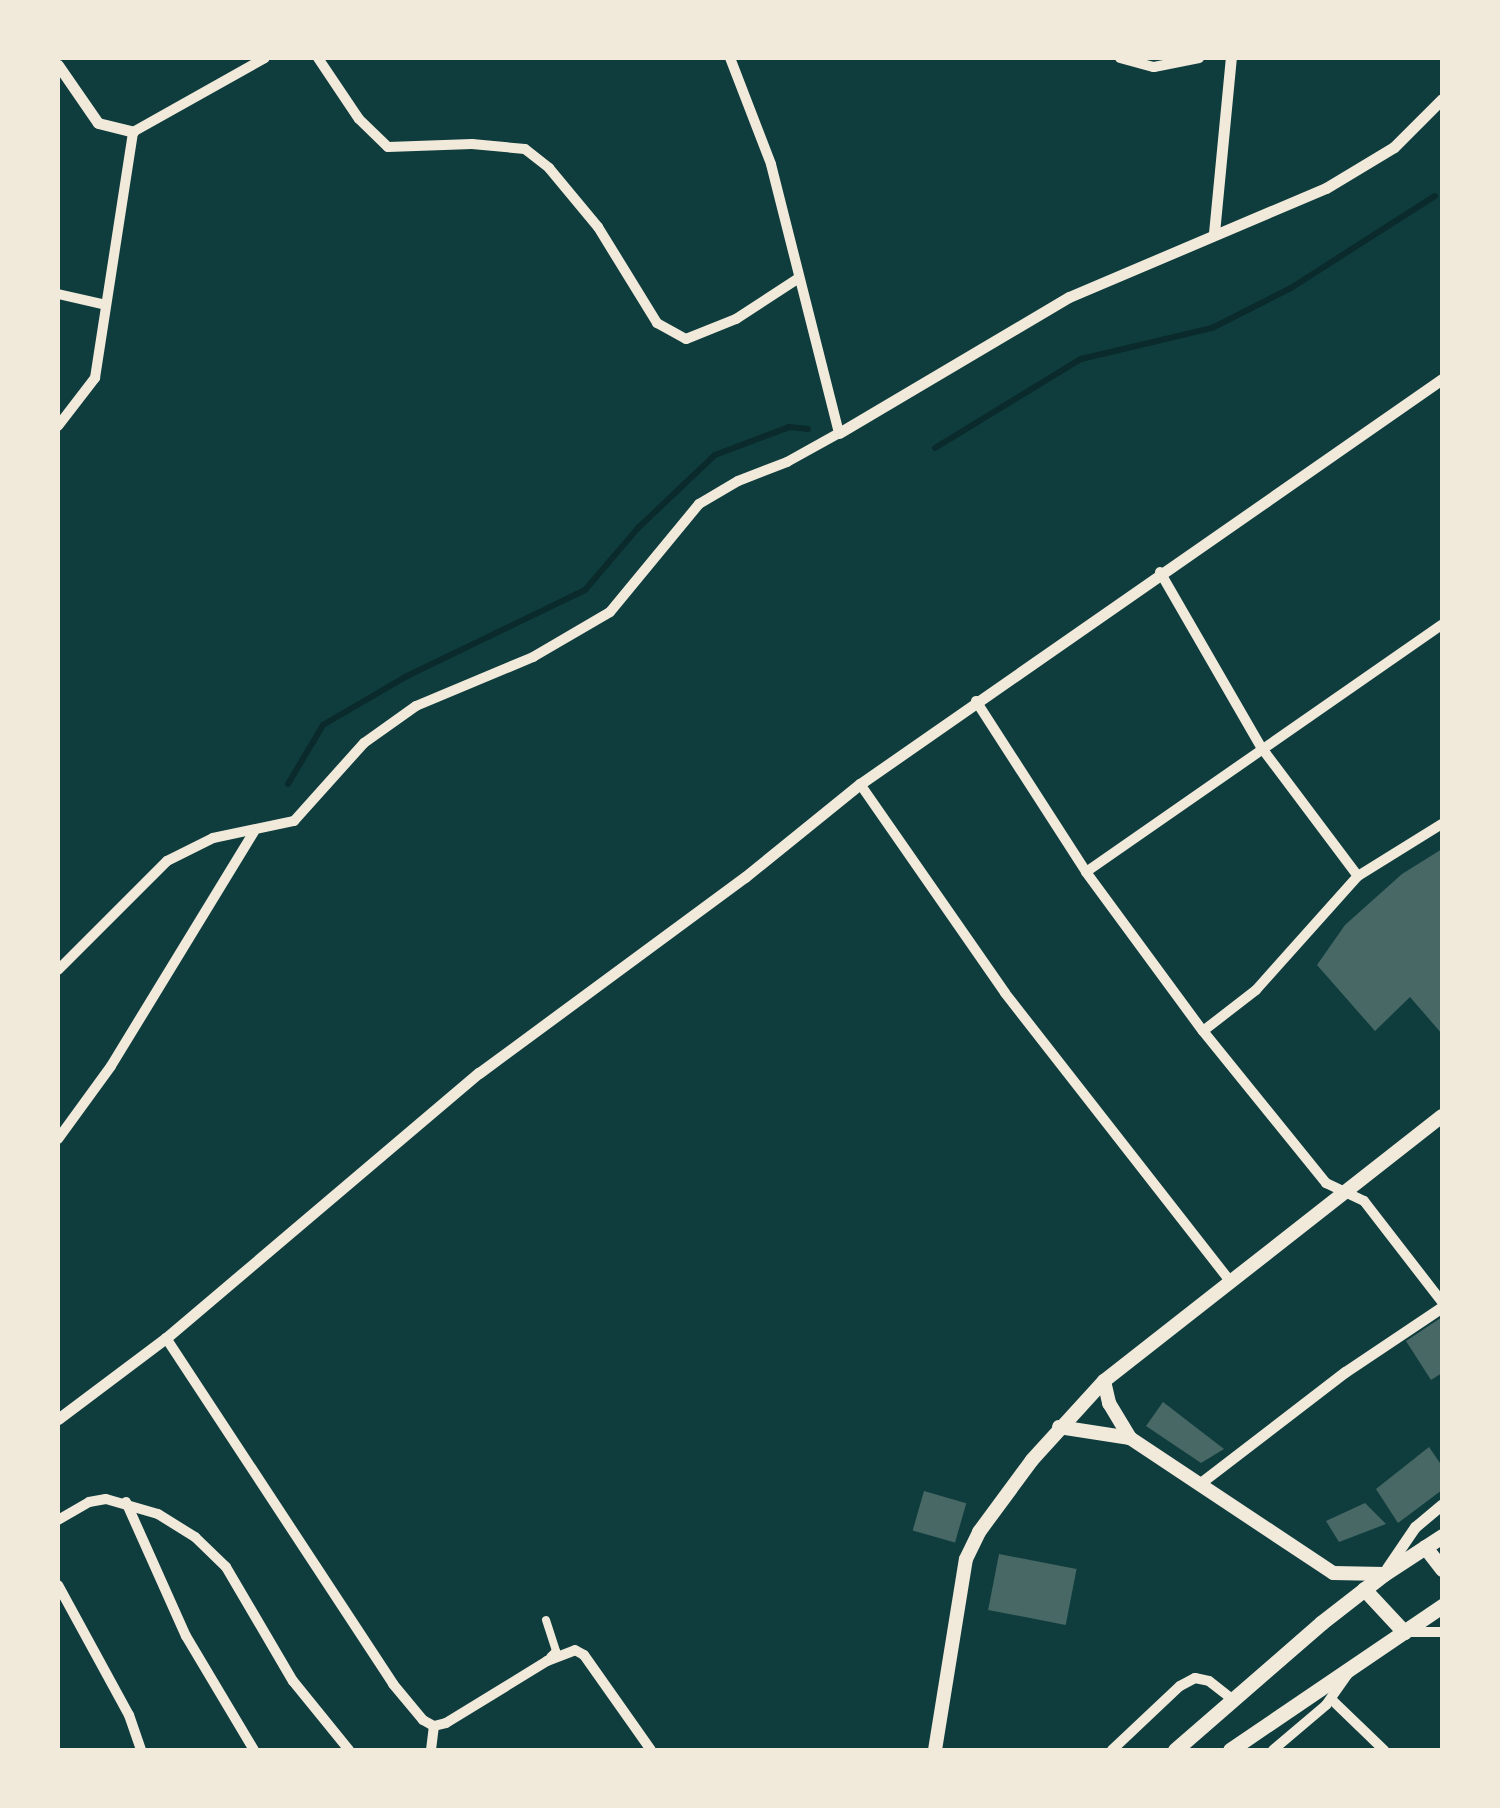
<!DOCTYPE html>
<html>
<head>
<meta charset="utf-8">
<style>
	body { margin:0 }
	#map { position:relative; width:1500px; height:1808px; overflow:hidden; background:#0f3d3e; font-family:"Work Sans",sans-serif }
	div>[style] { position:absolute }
	.stream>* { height:6px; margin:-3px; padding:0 3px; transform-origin:3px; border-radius:3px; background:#0a2a2b }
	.building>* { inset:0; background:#486865; transform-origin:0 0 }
	.pedestrian>* { height:8px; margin:-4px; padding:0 4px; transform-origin:4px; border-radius:4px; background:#f1e9da }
	.minor>* { height:10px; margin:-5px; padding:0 5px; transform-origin:5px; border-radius:5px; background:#f1e9da }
	.tertiary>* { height:11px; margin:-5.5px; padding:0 5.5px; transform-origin:5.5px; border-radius:5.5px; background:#f1e9da }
	.secondary>* { height:14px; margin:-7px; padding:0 7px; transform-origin:7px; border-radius:7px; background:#f1e9da }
	.primary>* { height:15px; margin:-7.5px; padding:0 7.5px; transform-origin:7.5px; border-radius:7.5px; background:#f1e9da }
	span { translate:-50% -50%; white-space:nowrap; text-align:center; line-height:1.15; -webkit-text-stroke:8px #f1e9da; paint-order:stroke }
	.frame { position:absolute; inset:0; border:60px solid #f1e9da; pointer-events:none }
</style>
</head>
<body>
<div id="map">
	<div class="stream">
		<i style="left:935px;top:448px;width:171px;rotate:-31.4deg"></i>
		<i style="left:1081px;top:359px;width:135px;rotate:-13.3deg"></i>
		<i style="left:1212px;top:328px;width:89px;rotate:-26.9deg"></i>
		<i style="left:1291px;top:288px;width:171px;rotate:-32.6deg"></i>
		<i style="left:288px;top:784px;width:69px;rotate:-59.3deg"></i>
		<i style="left:323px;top:725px;width:95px;rotate:-30.3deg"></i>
		<i style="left:405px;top:677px;width:200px;rotate:-25.8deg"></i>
		<i style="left:585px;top:590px;width:82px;rotate:-49.5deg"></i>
		<i style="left:638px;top:528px;width:106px;rotate:-43.5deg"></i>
		<i style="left:715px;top:455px;width:79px;rotate:-20.7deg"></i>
		<i style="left:789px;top:427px;width:19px;rotate:6deg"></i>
	</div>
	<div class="building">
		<i style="clip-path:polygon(1442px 849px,1442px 1034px,1410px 997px,1375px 1031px,1317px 965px,1345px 925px,1402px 874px)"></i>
		<i style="clip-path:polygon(1442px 1317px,1442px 1373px,1431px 1380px,1406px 1341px)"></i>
		<i style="clip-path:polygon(1163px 1402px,1224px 1449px,1201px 1463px,1146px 1426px)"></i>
		<i style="clip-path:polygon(1429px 1447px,1442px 1466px,1442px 1490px,1398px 1523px,1376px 1489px)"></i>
		<i style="left:924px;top:1491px;width:44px;height:41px;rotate:16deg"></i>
		<i style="clip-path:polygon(1365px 1503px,1386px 1524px,1339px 1542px,1326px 1521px)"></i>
		<i style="left:999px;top:1554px;width:79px;height:57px;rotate:11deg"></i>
	</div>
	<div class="pedestrian">
		<i style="left:546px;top:1620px;width:33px;rotate:72deg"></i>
		<i style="left:556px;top:1651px;width:8px;rotate:135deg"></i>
	</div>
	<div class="minor">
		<i style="left:318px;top:58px;width:73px;rotate:56.1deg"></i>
		<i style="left:359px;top:119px;width:40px;rotate:44deg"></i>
		<i style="left:388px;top:147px;width:84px;rotate:-2deg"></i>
		<i style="left:472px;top:144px;width:53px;rotate:5.4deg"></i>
		<i style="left:525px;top:149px;width:31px;rotate:38deg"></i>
		<i style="left:549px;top:168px;width:77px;rotate:50.3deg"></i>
		<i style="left:598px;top:227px;width:113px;rotate:58.4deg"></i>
		<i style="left:657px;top:323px;width:33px;rotate:29deg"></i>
		<i style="left:686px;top:339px;width:54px;rotate:-21.8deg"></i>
		<i style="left:736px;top:319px;width:75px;rotate:-33.1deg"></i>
		<i style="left:1120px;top:58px;width:35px;rotate:15deg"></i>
		<i style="left:1154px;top:67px;width:46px;rotate:-11.3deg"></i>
		<i style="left:58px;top:294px;width:49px;rotate:12.9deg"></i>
		<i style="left:58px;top:426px;width:61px;rotate:-52.4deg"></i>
		<i style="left:95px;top:378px;width:249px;rotate:-81.2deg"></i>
		<i style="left:133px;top:132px;width:151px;rotate:-29.3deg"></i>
		<i style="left:1160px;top:572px;width:202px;rotate:60deg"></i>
		<i style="left:1261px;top:747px;width:161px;rotate:53.1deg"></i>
		<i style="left:976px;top:701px;width:203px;rotate:57.2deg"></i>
		<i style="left:1086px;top:872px;width:197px;rotate:53.7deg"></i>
		<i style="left:1203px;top:1031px;width:196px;rotate:51deg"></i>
		<i style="left:1326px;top:1183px;width:42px;rotate:25.3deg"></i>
		<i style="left:1364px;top:1201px;width:128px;rotate:52.3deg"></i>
		<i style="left:860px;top:784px;width:254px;rotate:55.2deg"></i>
		<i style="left:1005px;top:993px;width:364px;rotate:52deg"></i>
		<i style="left:1086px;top:872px;width:433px;rotate:-34.8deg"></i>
		<i style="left:58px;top:970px;width:154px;rotate:-45deg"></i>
		<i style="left:167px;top:861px;width:51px;rotate:-26.6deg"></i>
		<i style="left:213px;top:838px;width:83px;rotate:-11.9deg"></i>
		<i style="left:294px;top:821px;width:105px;rotate:-48.1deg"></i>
		<i style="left:364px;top:743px;width:64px;rotate:-35.4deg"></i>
		<i style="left:416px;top:706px;width:127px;rotate:-22.7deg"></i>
		<i style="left:533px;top:657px;width:89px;rotate:-30.3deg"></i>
		<i style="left:610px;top:612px;width:140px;rotate:-50.5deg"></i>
		<i style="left:699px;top:504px;width:45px;rotate:-30.5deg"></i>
		<i style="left:738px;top:481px;width:53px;rotate:-21.2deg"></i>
		<i style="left:787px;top:462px;width:60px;rotate:-29.1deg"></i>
		<i style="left:839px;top:433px;width:277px;rotate:-104.2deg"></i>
		<i style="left:771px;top:164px;width:114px;rotate:-111.1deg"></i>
		<i style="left:1203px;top:1031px;width:67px;rotate:-37.7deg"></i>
		<i style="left:1256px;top:990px;width:153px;rotate:-48.2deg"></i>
		<i style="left:1358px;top:876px;width:99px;rotate:-31.8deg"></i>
		<i style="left:58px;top:1139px;width:90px;rotate:-54deg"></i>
		<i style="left:111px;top:1066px;width:274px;rotate:-58.6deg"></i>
		<i style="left:166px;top:1338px;width:414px;rotate:56.7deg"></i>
		<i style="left:393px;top:1684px;width:47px;rotate:50.2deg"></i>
		<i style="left:423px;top:1720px;width:13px;rotate:29deg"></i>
		<i style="left:434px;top:1726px;width:12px;rotate:-14deg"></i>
		<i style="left:446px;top:1723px;width:119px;rotate:-31.5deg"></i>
		<i style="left:547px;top:1661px;width:30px;rotate:-21deg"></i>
		<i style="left:575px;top:1650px;width:10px;rotate:29deg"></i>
		<i style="left:584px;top:1655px;width:116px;rotate:54.8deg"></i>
		<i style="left:126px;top:1502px;width:147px;rotate:65.9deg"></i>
		<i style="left:186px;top:1636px;width:133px;rotate:59.2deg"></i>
		<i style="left:58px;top:1520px;width:36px;rotate:-30deg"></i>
		<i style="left:89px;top:1502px;width:17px;rotate:-10deg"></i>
		<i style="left:106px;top:1499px;width:54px;rotate:16.1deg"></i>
		<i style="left:158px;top:1514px;width:44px;rotate:31.9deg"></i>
		<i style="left:195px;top:1537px;width:43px;rotate:44.1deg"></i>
		<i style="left:226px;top:1567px;width:132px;rotate:59.6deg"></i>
		<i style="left:293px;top:1681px;width:89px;rotate:50.9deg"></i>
		<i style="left:58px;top:1585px;width:148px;rotate:61.4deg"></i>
		<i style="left:129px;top:1715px;width:37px;rotate:71deg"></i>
		<i style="left:1405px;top:1632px;width:37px"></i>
		<i style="left:1331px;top:1699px;width:74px;rotate:43.9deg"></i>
		<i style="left:431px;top:1750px;width:24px;rotate:-83deg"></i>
		<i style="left:1112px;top:1750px;width:93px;rotate:-43.3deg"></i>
		<i style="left:1180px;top:1686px;width:17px;rotate:-28deg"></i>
		<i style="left:1195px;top:1678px;width:14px;rotate:12deg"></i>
		<i style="left:1209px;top:1681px;width:29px;rotate:38deg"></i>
		<i style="left:1273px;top:1750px;width:70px;rotate:-40.3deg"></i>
		<i style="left:1326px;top:1705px;width:39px;rotate:-55deg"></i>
	</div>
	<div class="tertiary">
		<i style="left:58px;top:65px;width:70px;rotate:55.4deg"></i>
		<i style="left:98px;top:123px;width:36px;rotate:14deg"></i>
		<i style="left:1214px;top:233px;width:176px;rotate:-84.5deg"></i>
		<i style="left:839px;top:433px;width:267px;rotate:-30.6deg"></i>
		<i style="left:1069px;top:297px;width:279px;rotate:-23deg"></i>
		<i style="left:1326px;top:188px;width:79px;rotate:-31.1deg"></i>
		<i style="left:1394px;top:147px;width:68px;rotate:-45deg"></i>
		<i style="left:58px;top:1419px;width:135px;rotate:-36.9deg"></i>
		<i style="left:166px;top:1338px;width:410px;rotate:-40.3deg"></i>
		<i style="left:479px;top:1073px;width:330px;rotate:-36.4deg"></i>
		<i style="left:745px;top:877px;width:148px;rotate:-39deg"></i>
		<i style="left:860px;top:784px;width:709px;rotate:-34.83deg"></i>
		<i style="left:1199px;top:1484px;width:184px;rotate:-37.5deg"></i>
		<i style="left:1345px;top:1372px;width:117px;rotate:-33.8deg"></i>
		<i style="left:1387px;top:1568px;width:50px;rotate:-55.7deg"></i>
		<i style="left:1415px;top:1527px;width:35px;rotate:-40deg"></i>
	</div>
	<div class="secondary">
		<i style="left:1104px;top:1381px;width:23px;rotate:77deg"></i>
		<i style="left:1109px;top:1403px;width:41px;rotate:59deg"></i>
		<i style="left:1059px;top:1427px;width:72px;rotate:8.8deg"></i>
		<i style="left:1130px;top:1438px;width:244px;rotate:33.6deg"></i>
		<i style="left:1333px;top:1573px;width:51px;rotate:1.1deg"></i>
		<i style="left:935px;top:1750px;width:193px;rotate:-80.8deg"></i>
		<i style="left:966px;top:1559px;width:30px;rotate:-64deg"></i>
		<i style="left:979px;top:1532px;width:89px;rotate:-53.6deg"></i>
		<i style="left:1032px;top:1460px;width:107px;rotate:-47.7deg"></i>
		<i style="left:1104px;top:1381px;width:429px;rotate:-38.1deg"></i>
	</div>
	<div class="primary">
		<i style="left:1425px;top:1547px;width:28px;rotate:52deg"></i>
		<i style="left:1364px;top:1589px;width:59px;rotate:47.1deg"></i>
		<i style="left:1175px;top:1750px;width:194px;rotate:-41deg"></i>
		<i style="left:1321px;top:1623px;width:80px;rotate:-37.9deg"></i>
		<i style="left:1384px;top:1574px;width:69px;rotate:-33.2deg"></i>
		<i style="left:1230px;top:1750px;width:256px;rotate:-34.2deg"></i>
	</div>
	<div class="frame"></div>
</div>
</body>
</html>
